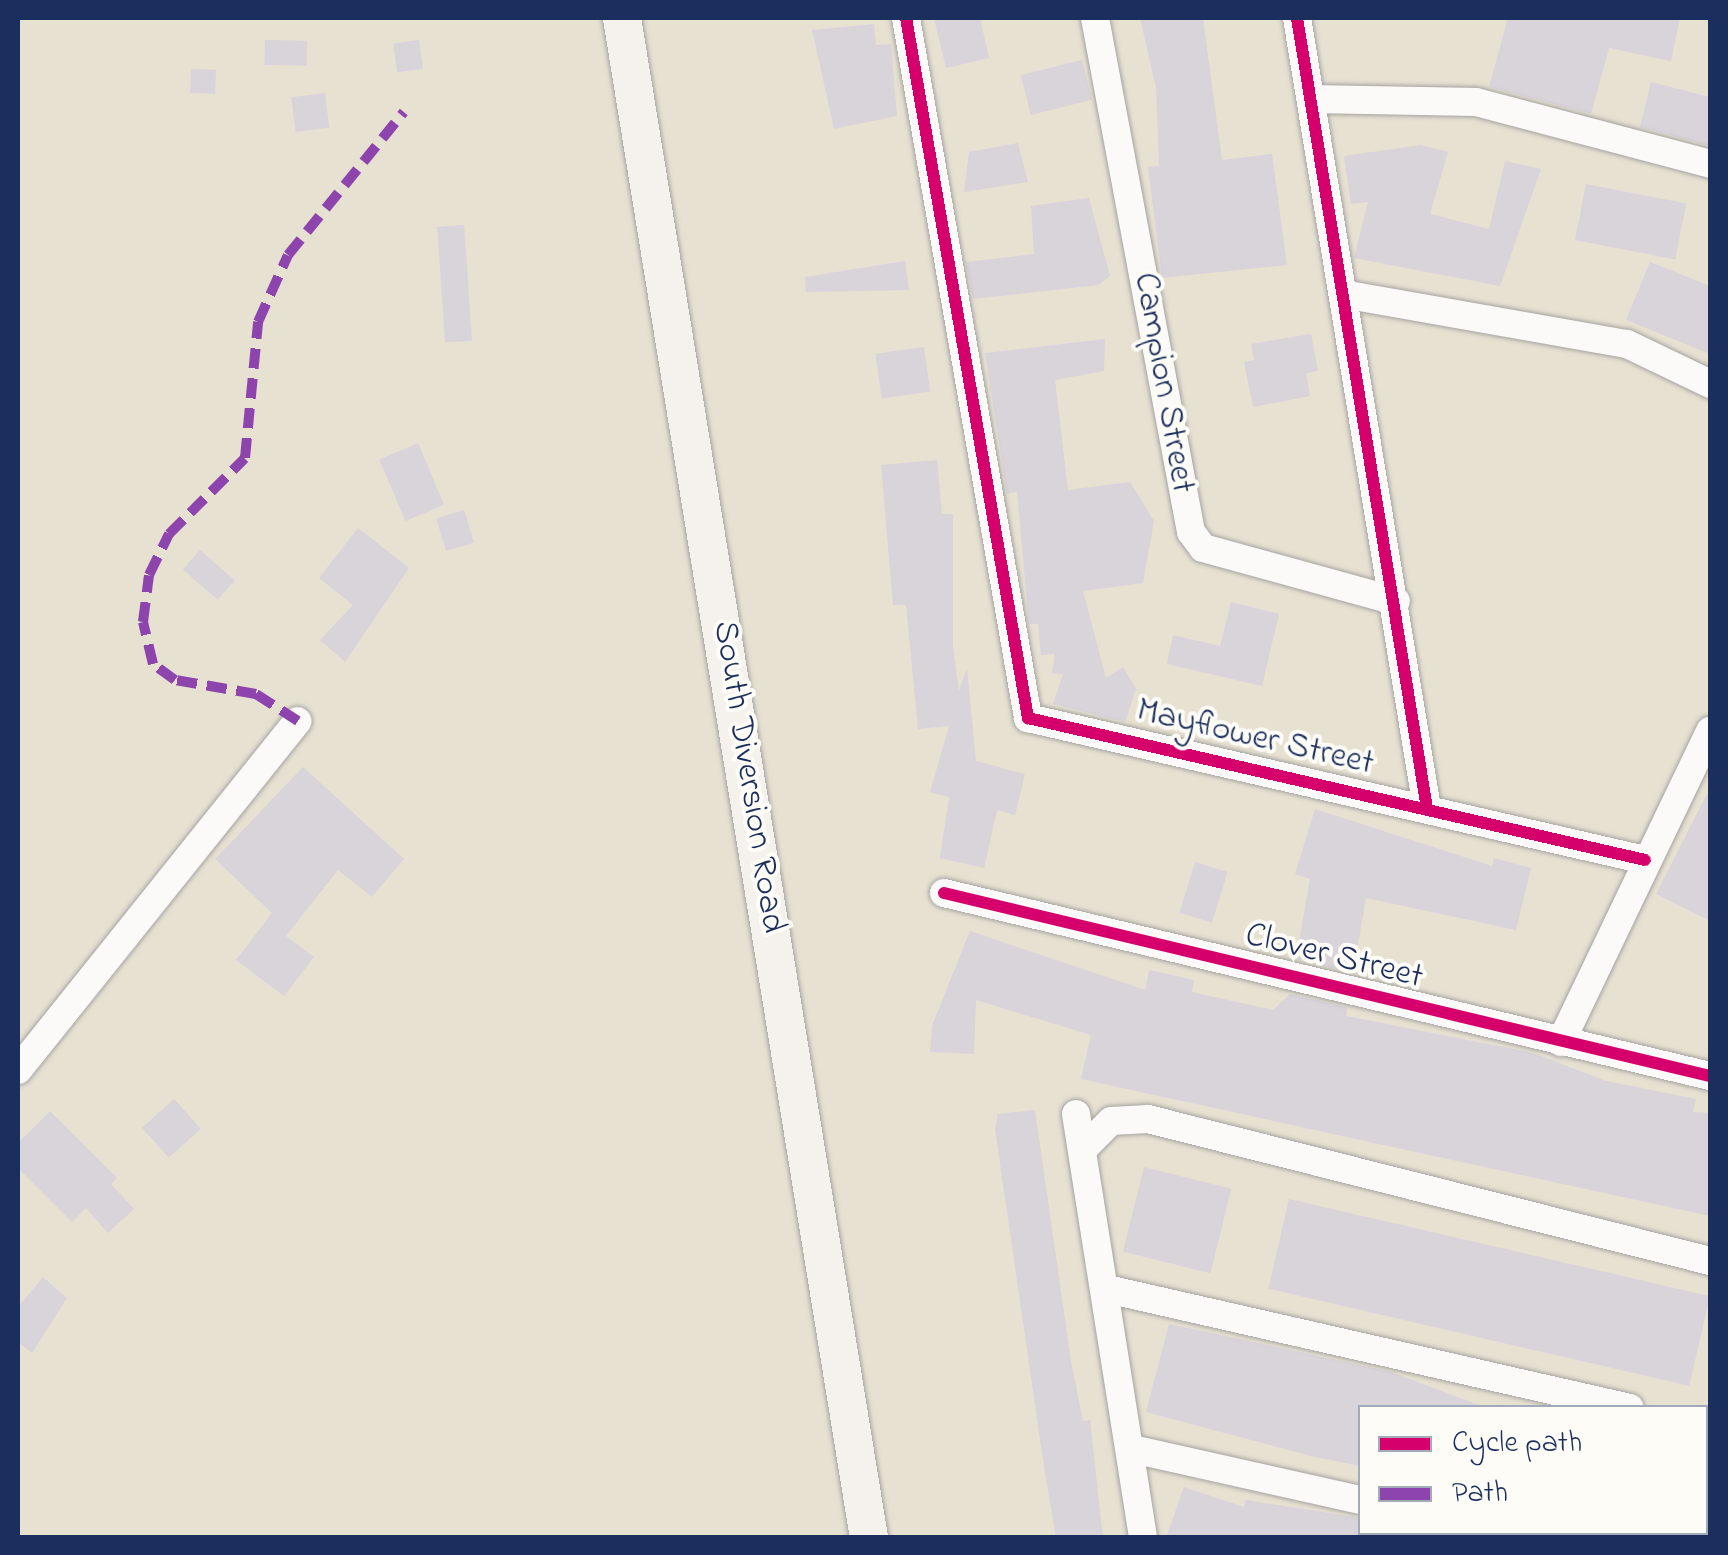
<!DOCTYPE html>
<html>
<head>
<meta charset="utf-8">
<style>
	body { margin:0 }
	#map { position:relative; width:1728px; height:1555px; overflow:hidden; background:#e7e1d2; font-family:"Indie Flower",sans-serif }
	div>[style] { position:absolute }
	.building>* { inset:0; background:#d9d3da; transform-origin:0 0 }
	.roads { filter:drop-shadow(0 0 2px #a5a4a2) drop-shadow(0 0 2px #a5a4a2) }
	.street>* { height:28px; margin:-14px; padding:0 14px; transform-origin:14px; border-radius:14px; background:#fbfaf8 }
	.secondary>* { height:38px; margin:-19px; padding:0 19px; transform-origin:19px; border-radius:19px; background:#f5f2ed }
	.quiet>* { height:10px; margin-top:-5px; transform-origin:0; background:repeating-linear-gradient(90deg,#8e44ad 0 20px,transparent 0 30px) }
	.cycleway>* { height:12px; margin:-6px; padding:0 6px; transform-origin:6px; border-radius:6px; background:#d6006c }
	span { translate:-50% -50%; white-space:nowrap; text-align:center; line-height:1.15; -webkit-text-stroke:8px #fdfcf7; paint-order:stroke }
	.street-label { font-size:35px; color:#1b2f5e }
	.frame { position:absolute; inset:0; border:20px solid #1b2f5e; pointer-events:none }
	.legend { position:absolute; left:1358px; top:1405px; width:350px; height:130px; box-sizing:border-box; background:#fdfcf7; border:2px solid #a3aaba; margin:0; padding:12px 18px; list-style:none; font-size:30px; color:#1b2f5e }
	.legend li { display:flex; align-items:center; gap:20px; height:50px }
	.legend b { width:50px; border:2px solid #a3aaba }
</style>
</head>
<body>
<div id="map">
	<div class="building">
		<i style="clip-path:polygon(934px 18px,980px 18px,989px 58px,946px 68px)"></i>
		<i style="clip-path:polygon(1140px 18px,1203px 18px,1222px 160px,1272px 154px,1287px 265px,1162px 278px,1148px 167px,1159px 166px,1156px 88px)"></i>
		<i style="clip-path:polygon(1508px 18px,1680px 18px,1671px 61px,1609px 48px,1591px 114px,1489px 87px)"></i>
		<i style="clip-path:polygon(874px 24px,876px 45px,891px 44px,897px 116px,834px 129px,812px 30px)"></i>
		<i style="left:265px;top:40px;width:42px;height:25px;rotate:1deg"></i>
		<i style="left:419px;top:40px;width:29px;height:26px;rotate:82deg"></i>
		<i style="left:1082px;top:60px;width:41px;height:63px;rotate:76deg"></i>
		<i style="left:191px;top:69px;width:25px;height:24px;rotate:2deg"></i>
		<i style="clip-path:polygon(1651px 82px,1710px 97px,1710px 146px,1640px 127px)"></i>
		<i style="left:325px;top:93px;width:35px;height:34px;rotate:83deg"></i>
		<i style="clip-path:polygon(1018px 143px,1028px 182px,964px 192px,969px 152px)"></i>
		<i style="clip-path:polygon(1421px 145px,1448px 152px,1430px 214px,1489px 229px,1505px 161px,1541px 169px,1500px 286px,1354px 258px,1368px 202px,1351px 204px,1344px 156px)"></i>
		<i style="left:1586px;top:184px;width:102px;height:57px;rotate:11deg"></i>
		<i style="clip-path:polygon(1089px 198px,1110px 276px,1098px 285px,973px 299px,966px 262px,1034px 254px,1031px 206px)"></i>
		<i style="left:464px;top:225px;width:116px;height:27px;rotate:86deg"></i>
		<i style="clip-path:polygon(905px 261px,909px 290px,806px 292px,805px 277px)"></i>
		<i style="clip-path:polygon(1650px 262px,1710px 286px,1710px 354px,1626px 320px)"></i>
		<i style="clip-path:polygon(1311px 334px,1318px 371px,1306px 373px,1310px 396px,1253px 407px,1244px 362px,1254px 360px,1251px 344px)"></i>
		<i style="clip-path:polygon(1105px 339px,1104px 371px,1055px 380px,1068px 490px,1130px 482px,1154px 521px,1143px 583px,1083px 591px,1106px 678px,1123px 667px,1136px 689px,1125px 722px,1053px 704px,1063px 674px,1052px 673px,1055px 654px,1041px 655px,1038px 624px,1029px 624px,1017px 492px,1007px 494px,985px 353px)"></i>
		<i style="left:924px;top:347px;width:45px;height:49px;rotate:82deg"></i>
		<i style="left:418px;top:443px;width:67px;height:42px;rotate:67deg"></i>
		<i style="clip-path:polygon(937px 460px,942px 514px,953px 514px,953px 647px,959px 691px,967px 668px,976px 761px,1025px 774px,1015px 815px,997px 810px,984px 868px,940px 858px,949px 797px,930px 792px,949px 726px,918px 729px,906px 605px,893px 605px,881px 465px)"></i>
		<i style="left:464px;top:510px;width:34px;height:29px;rotate:73deg"></i>
		<i style="clip-path:polygon(358px 528px,409px 568px,345px 662px,320px 640px,353px 605px,319px 578px)"></i>
		<i style="left:200px;top:550px;width:46px;height:26px;rotate:41deg"></i>
		<i style="clip-path:polygon(1231px 602px,1279px 614px,1262px 686px,1167px 664px,1173px 635px,1220px 646px)"></i>
		<i style="clip-path:polygon(303px 767px,404px 859px,372px 897px,338px 870px,286px 936px,314px 957px,284px 996px,236px 960px,272px 913px,215px 859px)"></i>
		<i style="clip-path:polygon(1710px 788px,1710px 921px,1656px 894px)"></i>
		<i style="clip-path:polygon(1315px 809px,1492px 866px,1494px 858px,1531px 868px,1516px 930px,1366px 898px,1353px 973px,1296px 959px,1310px 879px,1295px 874px)"></i>
		<i style="left:1195px;top:862px;width:34px;height:53px;rotate:17deg"></i>
		<i style="clip-path:polygon(970px 931px,1145px 990px,1149px 970px,1194px 980px,1192px 992px,1273px 1010px,1290px 994px,1347px 1007px,1346px 1016px,1533px 1053px,1606px 1081px,1696px 1099px,1693px 1112px,1710px 1113px,1710px 1216px,1081px 1079px,1091px 1035px,976px 1000px,974px 1054px,930px 1052px,932px 1026px)"></i>
		<i style="left:174px;top:1099px;width:40px;height:43px;rotate:48deg"></i>
		<i style="clip-path:polygon(1035px 1110px,1071px 1361px,1083px 1421px,1090px 1420px,1103px 1538px,1056px 1538px,1044px 1467px,995px 1129px,998px 1114px)"></i>
		<i style="clip-path:polygon(50px 1111px,117px 1178px,111px 1184px,134px 1209px,108px 1233px,86px 1208px,72px 1222px,18px 1168px,18px 1143px)"></i>
		<i style="left:1144px;top:1167px;width:90px;height:87px;rotate:14deg"></i>
		<i style="left:1289px;top:1199px;width:432px;height:92px;rotate:13deg"></i>
		<i style="clip-path:polygon(43px 1277px,67px 1298px,32px 1353px,18px 1342px,18px 1307px)"></i>
		<i style="clip-path:polygon(1169px 1324px,1388px 1371px,1487px 1408px,1360px 1408px,1360px 1466px,1311px 1456px,1146px 1412px)"></i>
		<i style="clip-path:polygon(1184px 1487px,1244px 1507px,1246px 1500px,1360px 1518px,1360px 1532px,1397px 1538px,1166px 1538px)"></i>
	</div>
	<div class="roads">
		<div class="street">
			<i style="left:906px;top:18px;width:711px;rotate:80.11deg"></i>
			<i style="left:1028px;top:718px;width:633px;rotate:12.96deg"></i>
			<i style="left:1095px;top:18px;width:523px;rotate:79.42deg"></i>
			<i style="left:1191px;top:532px;width:20px;rotate:53deg"></i>
			<i style="left:1203px;top:548px;width:200px;rotate:15.4deg"></i>
			<i style="left:1297px;top:18px;width:801px;rotate:80.66deg"></i>
			<i style="left:1311px;top:99px;width:165px;rotate:1deg"></i>
			<i style="left:1476px;top:102px;width:242px;rotate:14.8deg"></i>
			<i style="left:1348px;top:295px;width:283px;rotate:10deg"></i>
			<i style="left:1627px;top:344px;width:92px;rotate:25.7deg"></i>
			<i style="left:944px;top:893px;width:788px;rotate:13.44deg"></i>
			<i style="left:1561px;top:1042px;width:345px;rotate:-64.4deg"></i>
			<i style="left:18px;top:1070px;width:447px;rotate:-51.3deg"></i>
			<i style="left:1076px;top:1114px;width:429px;rotate:81deg"></i>
			<i style="left:1084px;top:1148px;width:38px;rotate:-45deg"></i>
			<i style="left:1111px;top:1121px;width:37px;rotate:-3deg"></i>
			<i style="left:1148px;top:1119px;width:580px;rotate:14.18deg"></i>
			<i style="left:1107px;top:1289px;width:536px;rotate:12.82deg"></i>
			<i style="left:1706px;top:1425px;width:4px;rotate:14deg"></i>
			<i style="left:1132px;top:1449px;width:234px;rotate:12.6deg"></i>
			<i style="left:1502px;top:1532px;width:24px;rotate:15deg"></i>
		</div>
		<div class="secondary">
			<i style="left:622px;top:18px;width:1540px;rotate:80.77deg"></i>
		</div>
	</div>
	<div class="quiet">
		<i style="left:298px;top:721px;width:50px;rotate:-147.3deg"></i>
		<i style="left:256px;top:694px;width:82px;rotate:-170.2deg"></i>
		<i style="left:175px;top:680px;width:27px;rotate:-144deg"></i>
		<i style="left:153px;top:664px;width:43px;rotate:-103.4deg"></i>
		<i style="left:143px;top:622px;width:47px;rotate:-82.7deg"></i>
		<i style="left:149px;top:575px;width:46px;rotate:-64deg"></i>
		<i style="left:169px;top:534px;width:107px;rotate:-45deg"></i>
		<i style="left:245px;top:458px;width:137px;rotate:-84.5deg"></i>
		<i style="left:258px;top:322px;width:73px;rotate:-65.9deg"></i>
		<i style="left:288px;top:255px;width:184px;rotate:-51deg"></i>
	</div>
	<div class="cycleway">
		<i style="left:906px;top:18px;width:711px;rotate:80.11deg"></i>
		<i style="left:1028px;top:718px;width:633px;rotate:12.96deg"></i>
		<i style="left:1297px;top:18px;width:801px;rotate:80.66deg"></i>
		<i style="left:944px;top:893px;width:788px;rotate:13.44deg"></i>
	</div>
	<div class="street-label">
		<span style="left:1163px;top:383px;rotate:80deg">Campion Street</span>
		<span style="left:1255px;top:738px;rotate:13deg">Mayflower Street</span>
		<span style="left:748px;top:777px;rotate:81deg">South Diversion Road</span>
		<span style="left:1334px;top:957px;rotate:14deg">Clover Street</span>
	</div>
	<div class="frame"></div>
	<ul class="legend">
	<li><b style="height:12px;background:#d6006c"></b>Cycle path</li>
	<li><b style="height:12px;background:#8e44ad"></b>Path</li>
	</ul>
</div>
</body>
</html>
